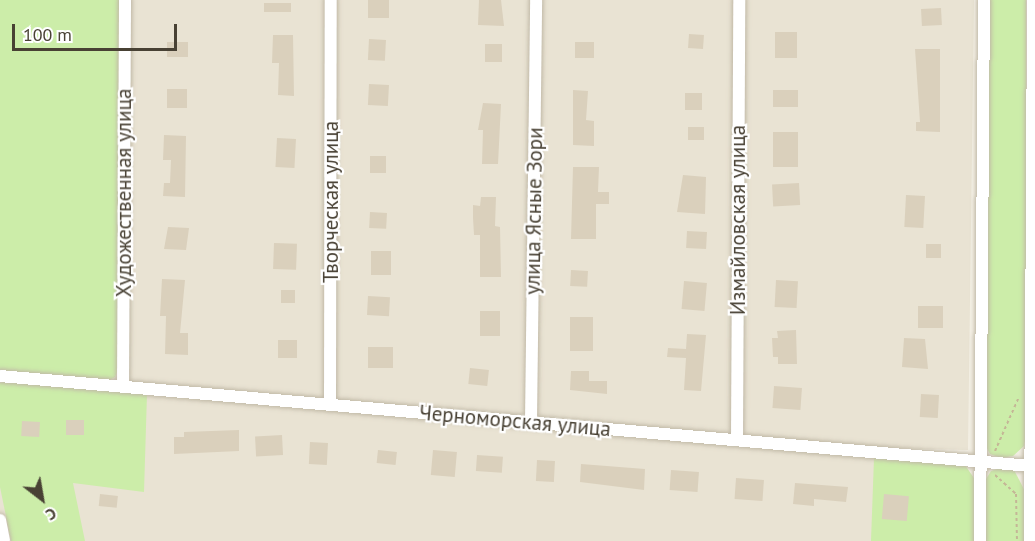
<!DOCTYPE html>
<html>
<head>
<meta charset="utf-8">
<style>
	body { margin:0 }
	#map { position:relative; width:1035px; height:541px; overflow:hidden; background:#f4f0e5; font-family:"PT Sans",sans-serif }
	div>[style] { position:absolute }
	.residential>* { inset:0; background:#e9e3d3 }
	.green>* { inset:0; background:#cceda9 }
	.building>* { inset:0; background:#dad0bc; transform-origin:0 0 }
	.path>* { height:2px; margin-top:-1px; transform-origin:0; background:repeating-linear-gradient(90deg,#c4b696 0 3px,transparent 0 6px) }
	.roads { filter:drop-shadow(0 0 2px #c1b9a7) drop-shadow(0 0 2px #c1b9a7) }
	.minor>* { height:12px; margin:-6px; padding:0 6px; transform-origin:6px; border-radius:6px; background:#fff }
	.tertiary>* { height:15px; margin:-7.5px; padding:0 7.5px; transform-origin:7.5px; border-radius:7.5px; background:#fff }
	span { translate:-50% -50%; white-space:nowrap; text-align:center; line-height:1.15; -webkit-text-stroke:4.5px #fff; paint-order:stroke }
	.street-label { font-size:21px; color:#484134 }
	.north { position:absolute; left:12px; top:469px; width:60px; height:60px; -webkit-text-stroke:4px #fff; paint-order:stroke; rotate:149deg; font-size:16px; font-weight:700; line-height:24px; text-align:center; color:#484134 }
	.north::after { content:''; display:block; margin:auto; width:21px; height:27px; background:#484134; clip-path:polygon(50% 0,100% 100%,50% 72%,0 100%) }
	.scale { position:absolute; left:12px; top:24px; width:165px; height:27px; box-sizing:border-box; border:3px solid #484134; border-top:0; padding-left:8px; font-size:18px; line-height:21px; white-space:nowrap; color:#484134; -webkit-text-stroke:4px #fff; paint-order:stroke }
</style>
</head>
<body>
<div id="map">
	<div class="residential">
		<i style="clip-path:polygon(0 0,974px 0,968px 450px,884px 448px,879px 541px,0 541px)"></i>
	</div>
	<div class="green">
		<i style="clip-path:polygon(0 0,121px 0,119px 367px,115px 377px,106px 382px,0 372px)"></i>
		<i style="clip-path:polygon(987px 0,1026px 0,1027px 432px,1024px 446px,1013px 456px,1001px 458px,990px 454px,983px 441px)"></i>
		<i style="clip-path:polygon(6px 381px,147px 394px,144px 492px,73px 483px,85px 541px,11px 541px,0 487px,0 383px)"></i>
		<i style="clip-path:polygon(874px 458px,965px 465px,976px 481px,974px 541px,871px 541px)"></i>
		<i style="clip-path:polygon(1000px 468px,1014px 470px,1027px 495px,1026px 541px,984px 541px,986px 479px,991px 471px)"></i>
	</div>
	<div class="building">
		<i style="left:368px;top:0;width:21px;height:18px"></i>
		<i style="clip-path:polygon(479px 0,501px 0,504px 26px,478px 25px)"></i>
		<i style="left:264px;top:3px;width:27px;height:9px"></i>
		<i style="left:941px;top:8px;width:17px;height:20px;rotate:87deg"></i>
		<i style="left:775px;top:32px;width:22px;height:26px"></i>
		<i style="left:689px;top:34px;width:15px;height:14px;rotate:4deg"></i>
		<i style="clip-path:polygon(273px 35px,293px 35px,294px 96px,278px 95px,279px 63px,272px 63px)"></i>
		<i style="left:369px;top:39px;width:17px;height:21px;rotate:3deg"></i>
		<i style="left:167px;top:42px;width:21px;height:15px"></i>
		<i style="left:575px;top:42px;width:19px;height:16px"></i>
		<i style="left:485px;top:44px;width:17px;height:18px"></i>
		<i style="clip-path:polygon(915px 49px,940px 49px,940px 132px,916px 131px,916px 122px,920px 122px)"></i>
		<i style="left:369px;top:84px;width:20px;height:21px;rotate:3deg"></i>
		<i style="left:167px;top:89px;width:20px;height:19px"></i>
		<i style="clip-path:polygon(573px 90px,588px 91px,586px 120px,594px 121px,594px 146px,573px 145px)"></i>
		<i style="left:773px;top:90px;width:25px;height:17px"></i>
		<i style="left:685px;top:93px;width:17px;height:17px"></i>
		<i style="clip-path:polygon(483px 103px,501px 104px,498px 164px,482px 164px,483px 130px,478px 130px)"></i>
		<i style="left:688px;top:127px;width:16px;height:13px"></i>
		<i style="left:773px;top:132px;width:25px;height:35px"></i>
		<i style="clip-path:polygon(164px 135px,186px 136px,185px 197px,163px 196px,164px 183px,170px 183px,171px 160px,163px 160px)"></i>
		<i style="left:277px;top:138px;width:19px;height:29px;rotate:3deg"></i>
		<i style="left:370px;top:156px;width:16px;height:17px"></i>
		<i style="clip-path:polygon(573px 167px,599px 167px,598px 192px,609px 192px,609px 204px,596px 204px,596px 239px,571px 239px)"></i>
		<i style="clip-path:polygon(683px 175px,706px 177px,705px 214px,677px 212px)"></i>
		<i style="left:799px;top:183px;width:22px;height:27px;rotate:87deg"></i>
		<i style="left:906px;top:195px;width:19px;height:32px;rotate:3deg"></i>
		<i style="clip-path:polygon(481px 197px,496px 197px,495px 226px,500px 227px,501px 277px,480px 277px,480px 235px,474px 235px,473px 218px,473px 205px,480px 206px)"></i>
		<i style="left:370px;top:212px;width:17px;height:16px;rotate:3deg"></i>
		<i style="clip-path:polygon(168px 227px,189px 228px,186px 250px,164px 249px)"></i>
		<i style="left:687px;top:231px;width:20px;height:17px;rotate:3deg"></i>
		<i style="left:274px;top:243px;width:23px;height:26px;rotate:2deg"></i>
		<i style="left:926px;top:244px;width:15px;height:14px"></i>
		<i style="left:371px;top:251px;width:20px;height:24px"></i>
		<i style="left:571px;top:270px;width:17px;height:16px;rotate:3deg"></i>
		<i style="clip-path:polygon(162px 279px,185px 280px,180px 333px,188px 333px,188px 355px,165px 354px,166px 316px,160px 316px)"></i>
		<i style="left:776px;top:280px;width:22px;height:27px;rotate:3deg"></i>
		<i style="left:684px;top:281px;width:23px;height:28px;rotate:5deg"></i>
		<i style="left:281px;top:290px;width:14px;height:13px"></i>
		<i style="left:368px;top:296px;width:22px;height:19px;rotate:3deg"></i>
		<i style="left:918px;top:306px;width:25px;height:22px"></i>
		<i style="left:480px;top:311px;width:20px;height:25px"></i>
		<i style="left:570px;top:317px;width:23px;height:34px"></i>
		<i style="clip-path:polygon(796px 330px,797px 364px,778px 364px,778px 357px,773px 357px,772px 338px,778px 338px,777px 331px)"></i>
		<i style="clip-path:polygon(687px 334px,706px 335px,701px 391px,684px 390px,686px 358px,667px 357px,668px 348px,686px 349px)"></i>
		<i style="clip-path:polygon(904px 338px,925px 339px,928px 369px,902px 367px)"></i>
		<i style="left:278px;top:340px;width:19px;height:18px"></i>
		<i style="left:393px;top:347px;width:21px;height:25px;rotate:90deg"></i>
		<i style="left:470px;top:368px;width:19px;height:16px;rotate:6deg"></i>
		<i style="clip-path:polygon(571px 371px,589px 371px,589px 381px,607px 381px,607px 394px,570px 390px)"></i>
		<i style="left:774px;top:386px;width:28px;height:22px;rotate:4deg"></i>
		<i style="left:921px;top:394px;width:18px;height:23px;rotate:3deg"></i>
		<i style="left:66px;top:420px;width:18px;height:15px"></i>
		<i style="left:22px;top:421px;width:18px;height:15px;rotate:3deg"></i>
		<i style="clip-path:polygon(239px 430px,239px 451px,174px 454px,174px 437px,184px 437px,184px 432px)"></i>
		<i style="left:282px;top:435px;width:20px;height:27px;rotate:87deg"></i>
		<i style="left:310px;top:442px;width:18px;height:22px;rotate:3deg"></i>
		<i style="left:378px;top:450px;width:19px;height:13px;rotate:6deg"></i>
		<i style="left:433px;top:450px;width:24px;height:25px;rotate:5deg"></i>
		<i style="left:477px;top:455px;width:26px;height:16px;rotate:4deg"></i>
		<i style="left:537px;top:460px;width:18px;height:21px;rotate:3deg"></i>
		<i style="clip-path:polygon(581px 464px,645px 469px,644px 490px,580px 482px)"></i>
		<i style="left:671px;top:470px;width:28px;height:20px;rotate:4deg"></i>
		<i style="left:736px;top:478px;width:28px;height:21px;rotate:4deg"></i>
		<i style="clip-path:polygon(795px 483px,848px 487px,846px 502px,814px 499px,814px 506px,793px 504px)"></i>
		<i style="left:100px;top:494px;width:18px;height:12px;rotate:6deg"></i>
		<i style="left:884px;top:494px;width:25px;height:25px;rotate:5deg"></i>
	</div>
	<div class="path">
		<i style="left:995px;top:451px;width:57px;rotate:-66.1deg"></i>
		<i style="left:995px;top:475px;width:28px;rotate:42deg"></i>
		<i style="left:1016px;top:494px;width:47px;rotate:88.8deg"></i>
	</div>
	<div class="roads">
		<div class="minor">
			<i style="left:0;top:376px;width:1035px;rotate:4.99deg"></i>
			<i style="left:123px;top:387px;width:387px;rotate:-89.7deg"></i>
			<i style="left:330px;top:404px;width:404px;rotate:-89.9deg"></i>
			<i style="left:531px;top:422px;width:422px;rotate:-89.3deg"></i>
			<i style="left:737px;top:440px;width:440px;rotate:-89.7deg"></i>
			<i style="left:0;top:520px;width:21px;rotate:79deg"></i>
			<i style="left:980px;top:541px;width:541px;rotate:-89.58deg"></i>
		</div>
		<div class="tertiary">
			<i style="left:1031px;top:541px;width:541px;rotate:-89.68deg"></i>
		</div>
	</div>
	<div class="street-label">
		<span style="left:124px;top:193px;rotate:-90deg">Художественная улица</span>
		<span style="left:331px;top:202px;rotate:-90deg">Творческая улица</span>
		<span style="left:534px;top:211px;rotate:-89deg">улица Ясные Зори</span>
		<span style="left:738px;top:220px;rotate:-90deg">Измайловская улица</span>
		<span style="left:515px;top:421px;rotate:5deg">Черноморская улица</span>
	</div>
	<div class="north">С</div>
	<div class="scale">100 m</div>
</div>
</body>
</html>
